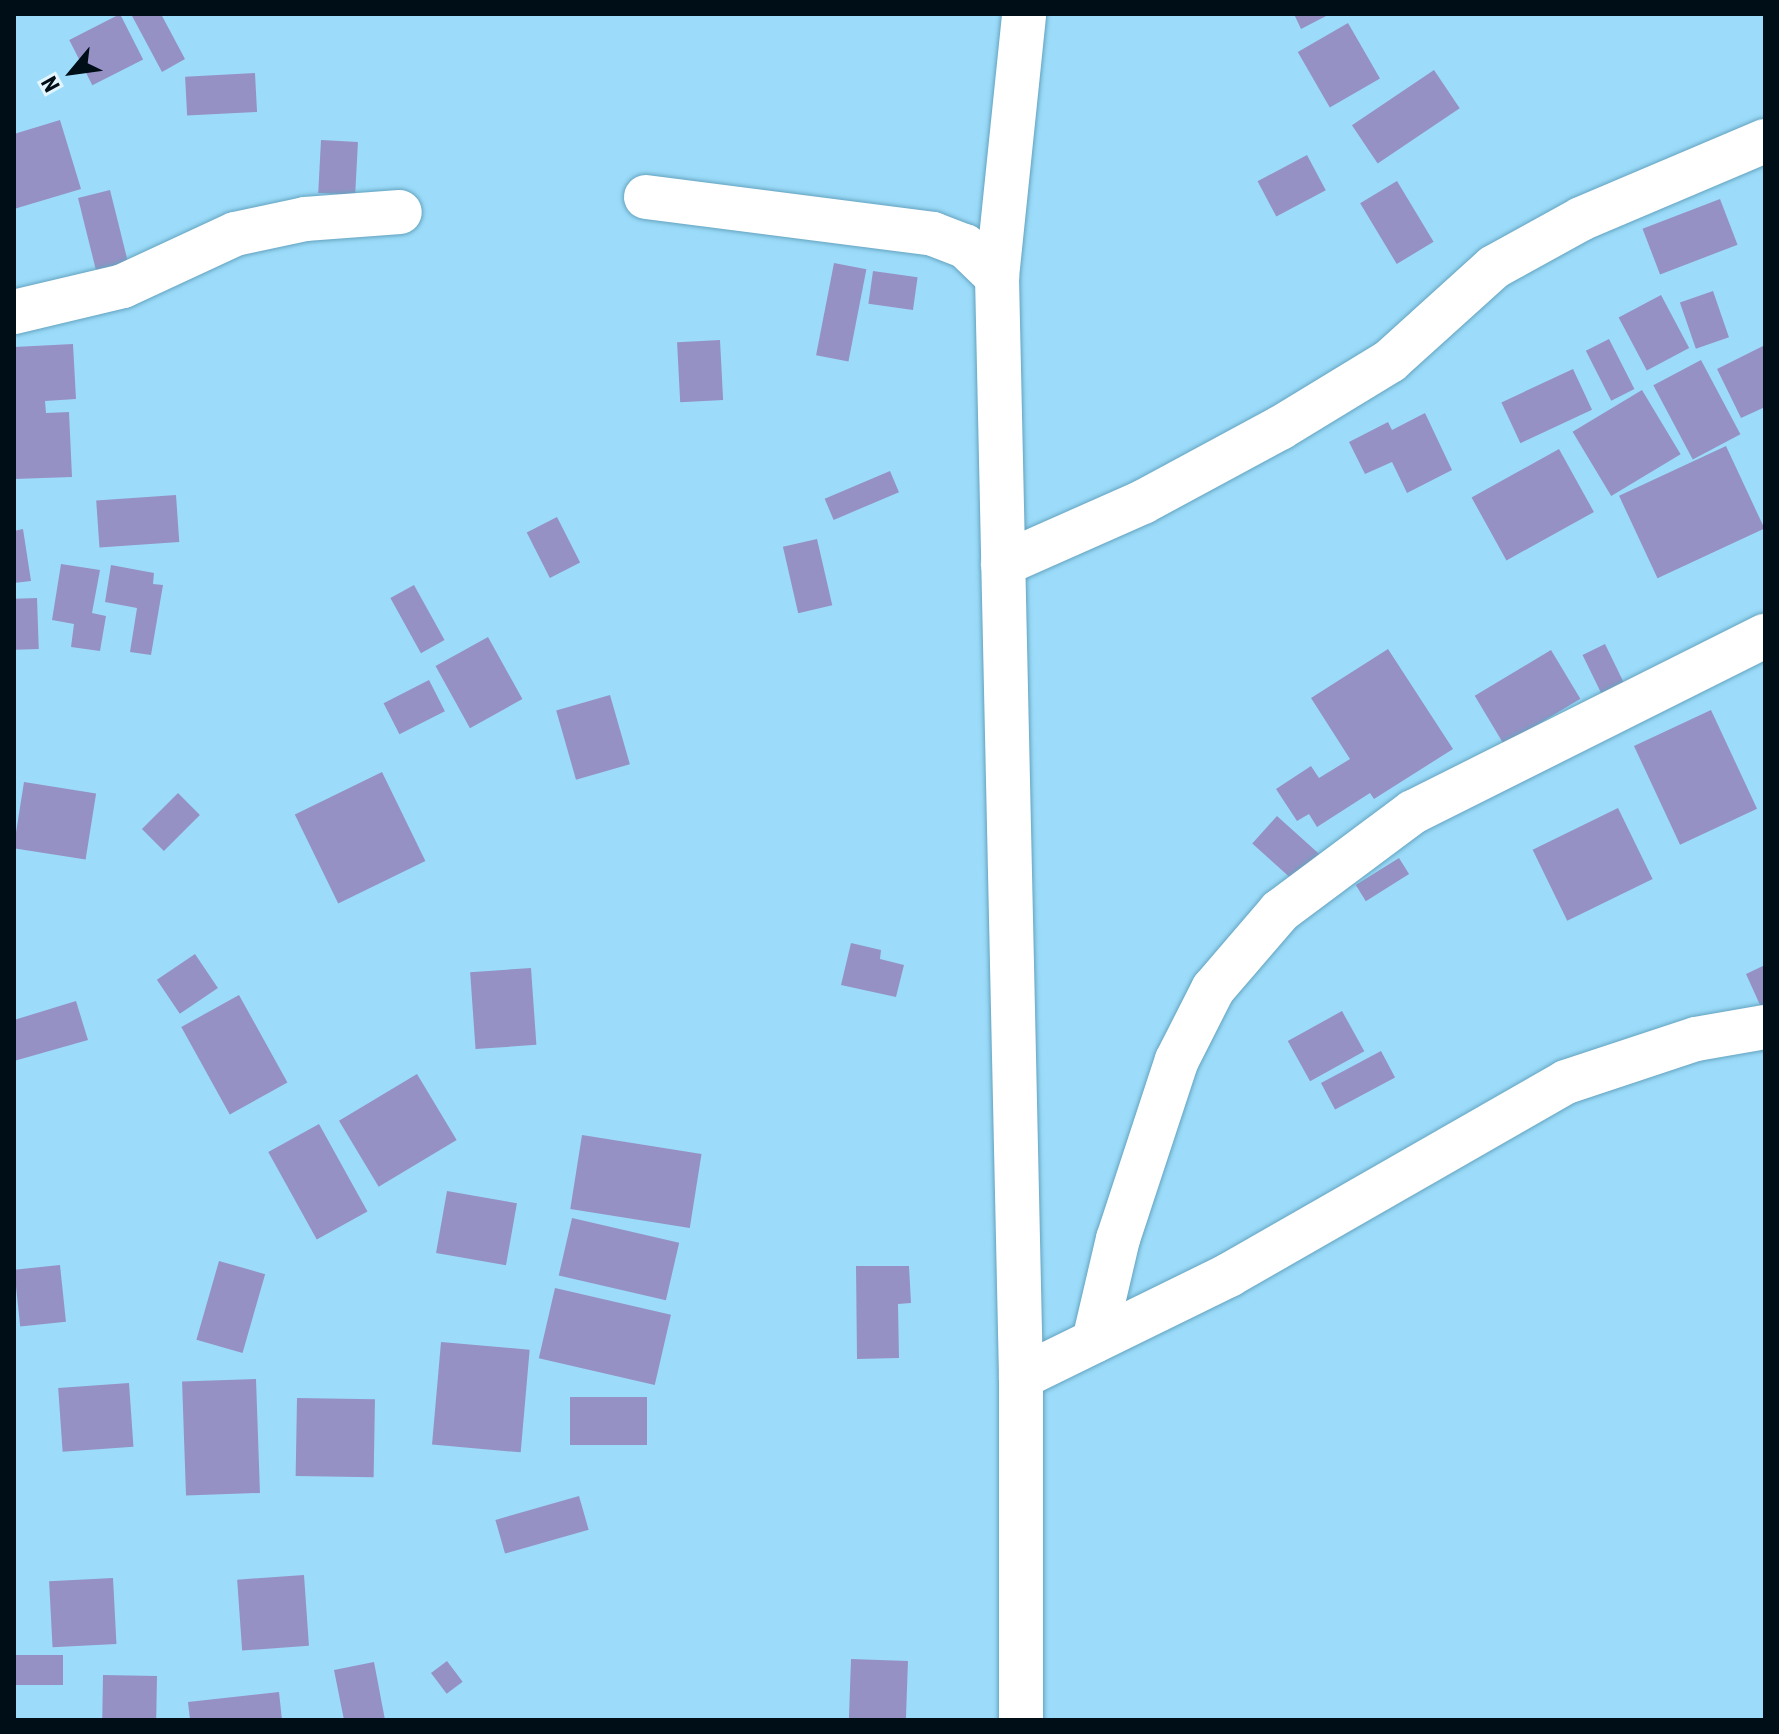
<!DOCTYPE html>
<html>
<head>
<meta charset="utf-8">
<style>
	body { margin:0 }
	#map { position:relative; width:1779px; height:1734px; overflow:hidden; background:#9cdcfa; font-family:"Roboto Condensed",sans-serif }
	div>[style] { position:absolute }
	.building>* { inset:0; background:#9691c5; transform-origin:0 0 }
	.roads { filter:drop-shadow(0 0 2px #64a3bf) drop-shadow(0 0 2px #64a3bf) }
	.street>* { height:44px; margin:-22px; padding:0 22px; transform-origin:22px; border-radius:22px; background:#fff }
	span { translate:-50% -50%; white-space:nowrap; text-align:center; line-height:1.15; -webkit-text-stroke:6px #e3f6ff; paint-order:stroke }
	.frame { position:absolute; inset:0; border:16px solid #000e18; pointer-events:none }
	.north { position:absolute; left:32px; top:32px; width:80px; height:80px; -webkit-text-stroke:6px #e3f6ff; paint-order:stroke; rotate:241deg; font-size:22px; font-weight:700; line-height:32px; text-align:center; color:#000e18 }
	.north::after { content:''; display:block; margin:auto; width:28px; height:36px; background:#000e18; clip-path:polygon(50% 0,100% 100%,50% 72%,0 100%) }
</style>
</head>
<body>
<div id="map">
	<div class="building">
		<i style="left:120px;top:14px;width:51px;height:57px;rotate:63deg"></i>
		<i style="clip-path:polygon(131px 14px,161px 14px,185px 59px,162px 72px)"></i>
		<i style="clip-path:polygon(1294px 14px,1330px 14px,1301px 29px)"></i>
		<i style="left:1348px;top:23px;width:64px;height:58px;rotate:60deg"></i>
		<i style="left:1434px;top:70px;width:46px;height:99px;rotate:56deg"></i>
		<i style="left:255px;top:73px;width:39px;height:70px;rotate:87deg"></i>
		<i style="clip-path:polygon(60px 120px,81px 189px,14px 209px,14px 134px)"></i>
		<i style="left:321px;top:140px;width:37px;height:53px;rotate:3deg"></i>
		<i style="left:1307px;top:155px;width:40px;height:56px;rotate:62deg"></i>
		<i style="left:1397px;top:181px;width:71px;height:43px;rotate:59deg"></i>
		<i style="left:110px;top:190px;width:85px;height:33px;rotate:76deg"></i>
		<i style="left:1720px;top:199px;width:49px;height:83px;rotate:69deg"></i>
		<i style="left:834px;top:263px;width:33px;height:94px;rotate:11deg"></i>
		<i style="left:873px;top:271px;width:45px;height:33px;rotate:8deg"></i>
		<i style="left:1713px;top:291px;width:49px;height:35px;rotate:71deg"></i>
		<i style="left:1661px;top:295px;width:60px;height:48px;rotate:62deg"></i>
		<i style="left:1609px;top:339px;width:56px;height:26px;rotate:63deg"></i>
		<i style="left:720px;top:340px;width:60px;height:43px;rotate:87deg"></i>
		<i style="clip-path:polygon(73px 344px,76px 399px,45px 401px,46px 413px,69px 412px,72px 477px,14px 479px,14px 347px)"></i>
		<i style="clip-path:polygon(1765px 345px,1765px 407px,1741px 418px,1717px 369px)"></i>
		<i style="left:1701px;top:360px;width:84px;height:54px;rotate:62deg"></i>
		<i style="left:1573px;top:369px;width:45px;height:79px;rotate:65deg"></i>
		<i style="left:1642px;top:390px;width:75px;height:81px;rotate:59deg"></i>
		<i style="clip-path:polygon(1425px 413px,1452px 470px,1407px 493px,1392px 462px,1365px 474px,1349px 442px,1388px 422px,1392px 430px)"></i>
		<i style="left:1726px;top:446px;width:91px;height:118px;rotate:65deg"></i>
		<i style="left:1559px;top:449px;width:72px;height:100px;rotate:61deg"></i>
		<i style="left:890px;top:471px;width:23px;height:71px;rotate:67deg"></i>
		<i style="left:176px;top:495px;width:47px;height:80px;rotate:86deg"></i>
		<i style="left:557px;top:517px;width:51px;height:34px;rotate:63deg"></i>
		<i style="clip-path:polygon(23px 529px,31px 581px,14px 583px,14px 531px)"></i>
		<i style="left:817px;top:539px;width:68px;height:35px;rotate:77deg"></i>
		<i style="clip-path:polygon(61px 564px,100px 570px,92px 613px,106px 616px,100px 651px,71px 647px,74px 624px,52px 620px)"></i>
		<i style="clip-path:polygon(111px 565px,154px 573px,153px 584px,163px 585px,151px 655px,130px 652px,137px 608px,105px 602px)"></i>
		<i style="left:414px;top:585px;width:63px;height:27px;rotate:61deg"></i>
		<i style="left:37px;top:598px;width:51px;height:23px;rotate:88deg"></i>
		<i style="left:488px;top:637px;width:71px;height:60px;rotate:61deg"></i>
		<i style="left:1605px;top:644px;width:53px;height:25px;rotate:64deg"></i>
		<i style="clip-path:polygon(1388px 649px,1453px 749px,1374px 799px,1370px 793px,1317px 827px,1309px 814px,1297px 821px,1276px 789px,1311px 766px,1319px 778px,1350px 759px,1311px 698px)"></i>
		<i style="left:1551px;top:650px;width:57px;height:89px;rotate:59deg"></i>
		<i style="left:429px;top:680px;width:35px;height:51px;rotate:63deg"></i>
		<i style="left:610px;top:695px;width:72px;height:56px;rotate:74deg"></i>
		<i style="left:1711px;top:710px;width:109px;height:85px;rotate:65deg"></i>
		<i style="left:382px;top:772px;width:99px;height:97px;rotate:64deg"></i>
		<i style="left:24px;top:782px;width:73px;height:67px;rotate:9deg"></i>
		<i style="left:178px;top:793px;width:31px;height:51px;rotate:45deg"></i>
		<i style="left:1618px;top:808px;width:79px;height:95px;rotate:64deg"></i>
		<i style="left:1277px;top:816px;width:58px;height:37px;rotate:42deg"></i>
		<i style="left:1399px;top:858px;width:19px;height:51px;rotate:58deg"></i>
		<i style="clip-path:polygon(851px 943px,881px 950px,880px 959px,904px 965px,896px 997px,841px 985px)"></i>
		<i style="left:195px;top:954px;width:41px;height:46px;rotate:56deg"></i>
		<i style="clip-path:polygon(1765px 965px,1765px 1016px,1746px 974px)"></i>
		<i style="left:531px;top:968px;width:77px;height:61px;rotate:86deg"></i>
		<i style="left:239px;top:995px;width:100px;height:66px;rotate:61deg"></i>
		<i style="clip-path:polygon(76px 1001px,88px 1040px,14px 1061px,14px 1020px)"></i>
		<i style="left:1342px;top:1011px;width:46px;height:62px;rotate:61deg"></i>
		<i style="left:1381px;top:1051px;width:30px;height:68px;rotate:62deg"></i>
		<i style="left:417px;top:1074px;width:77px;height:91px;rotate:59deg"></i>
		<i style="left:319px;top:1124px;width:100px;height:58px;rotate:61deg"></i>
		<i style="left:582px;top:1135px;width:121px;height:75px;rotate:9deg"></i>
		<i style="left:447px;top:1191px;width:71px;height:63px;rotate:10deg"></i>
		<i style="left:572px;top:1218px;width:110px;height:59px;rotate:13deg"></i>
		<i style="left:219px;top:1261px;width:48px;height:82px;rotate:16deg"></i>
		<i style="left:60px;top:1265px;width:57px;height:46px;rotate:84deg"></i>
		<i style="clip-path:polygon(856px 1266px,909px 1266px,911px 1303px,898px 1304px,899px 1358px,857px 1359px)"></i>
		<i style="left:555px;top:1288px;width:119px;height:72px;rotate:13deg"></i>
		<i style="left:441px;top:1342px;width:89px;height:103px;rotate:5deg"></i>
		<i style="left:256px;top:1379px;width:114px;height:74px;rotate:88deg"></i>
		<i style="left:129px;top:1383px;width:64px;height:71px;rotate:86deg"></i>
		<i style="left:570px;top:1397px;width:77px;height:48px"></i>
		<i style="left:297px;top:1398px;width:78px;height:78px;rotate:1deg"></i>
		<i style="left:579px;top:1496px;width:35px;height:87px;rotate:74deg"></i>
		<i style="left:304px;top:1575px;width:71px;height:67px;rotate:86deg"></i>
		<i style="left:113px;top:1578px;width:66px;height:64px;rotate:87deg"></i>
		<i style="left:63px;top:1655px;width:30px;height:49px;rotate:90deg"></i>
		<i style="left:851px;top:1659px;width:57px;height:61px;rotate:2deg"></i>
		<i style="left:447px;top:1661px;width:26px;height:20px;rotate:53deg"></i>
		<i style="clip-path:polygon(374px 1662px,385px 1720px,344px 1720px,334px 1670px)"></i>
		<i style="left:103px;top:1675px;width:54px;height:45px;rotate:1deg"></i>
		<i style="clip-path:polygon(279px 1692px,282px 1720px,190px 1720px,188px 1702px)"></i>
	</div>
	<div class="roads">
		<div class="street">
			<i style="left:646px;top:197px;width:289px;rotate:7.3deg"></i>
			<i style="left:933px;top:234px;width:34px;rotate:21deg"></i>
			<i style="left:965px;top:246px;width:45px;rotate:44.1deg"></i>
			<i style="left:14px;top:312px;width:112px;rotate:-13.4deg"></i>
			<i style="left:123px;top:286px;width:123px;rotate:-24.9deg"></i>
			<i style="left:235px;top:234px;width:72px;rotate:-12.1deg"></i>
			<i style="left:305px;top:219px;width:95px;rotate:-4.2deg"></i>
			<i style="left:1003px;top:564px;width:153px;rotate:-23.9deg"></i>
			<i style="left:1143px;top:502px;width:156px;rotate:-28.4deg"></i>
			<i style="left:1280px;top:428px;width:129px;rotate:-31.3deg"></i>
			<i style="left:1390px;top:361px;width:140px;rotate:-42.1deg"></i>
			<i style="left:1494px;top:267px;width:99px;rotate:-28.9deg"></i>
			<i style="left:1581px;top:219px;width:200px;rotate:-23deg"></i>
			<i style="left:1094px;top:1341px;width:105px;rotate:-76.8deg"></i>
			<i style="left:1118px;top:1239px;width:188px;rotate:-71.8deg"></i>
			<i style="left:1177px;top:1060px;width:80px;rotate:-63.1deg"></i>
			<i style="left:1213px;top:989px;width:103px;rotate:-49.3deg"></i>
			<i style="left:1280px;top:911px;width:166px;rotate:-36.7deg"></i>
			<i style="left:1413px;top:812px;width:394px;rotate:-26.6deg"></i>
			<i style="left:1021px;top:1377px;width:232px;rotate:-26.1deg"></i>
			<i style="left:1229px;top:1275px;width:388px;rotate:-29.8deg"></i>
			<i style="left:1566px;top:1082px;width:137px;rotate:-18.3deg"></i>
			<i style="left:1696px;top:1039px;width:70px;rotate:-9.9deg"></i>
			<i style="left:1021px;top:1720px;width:343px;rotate:-90deg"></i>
			<i style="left:1021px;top:1377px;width:1100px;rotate:-91.25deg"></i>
			<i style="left:997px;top:277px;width:264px;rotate:-84.1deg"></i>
		</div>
	</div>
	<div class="frame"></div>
	<div class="north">N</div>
</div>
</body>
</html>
